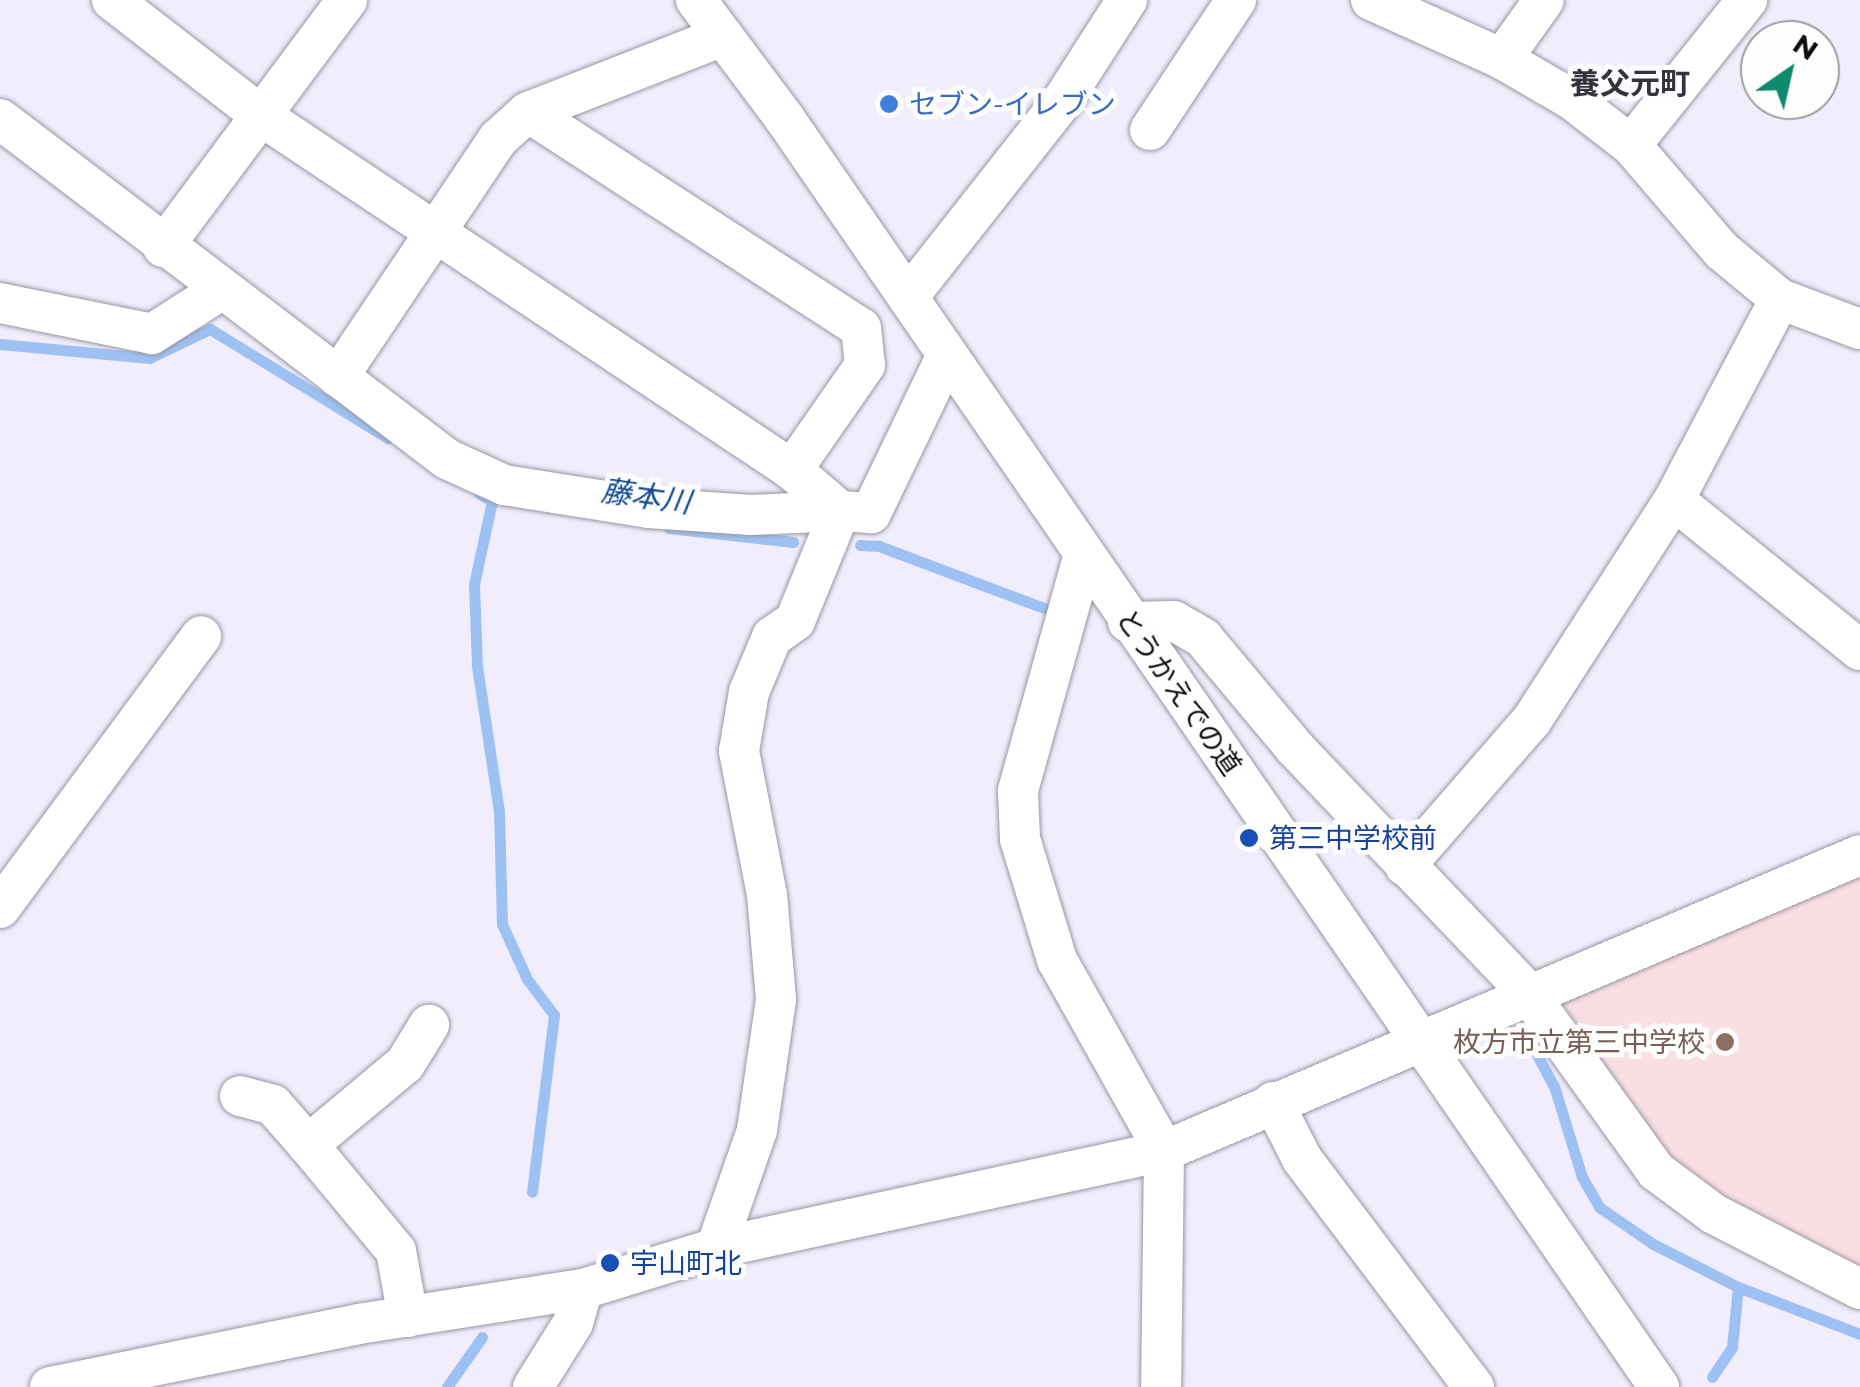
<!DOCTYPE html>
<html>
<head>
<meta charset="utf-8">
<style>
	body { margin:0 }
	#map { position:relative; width:1860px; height:1387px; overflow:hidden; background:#f1edfc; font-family:Montserrat,"Noto Sans JP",sans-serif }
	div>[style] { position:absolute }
	.education>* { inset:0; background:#f9dee3 }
	.stream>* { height:11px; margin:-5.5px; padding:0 5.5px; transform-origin:5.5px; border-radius:5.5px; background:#9dc1f3 }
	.roads { filter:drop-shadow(0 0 2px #9996a3) drop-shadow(0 0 2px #9996a3) }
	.minor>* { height:40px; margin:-20px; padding:0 20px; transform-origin:20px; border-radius:20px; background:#fff }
	.dots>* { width:28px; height:28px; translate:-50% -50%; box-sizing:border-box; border:5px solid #fdfdfd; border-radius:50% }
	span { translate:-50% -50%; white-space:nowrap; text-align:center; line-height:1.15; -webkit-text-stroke:10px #fdfdfd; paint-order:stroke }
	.shop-label { font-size:28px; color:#366cbe }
	.left { translate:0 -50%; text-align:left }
	.street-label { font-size:28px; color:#0e0d12 }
	.transit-label { font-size:28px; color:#164399 }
	.education-label { font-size:28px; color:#785e54 }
	.right { translate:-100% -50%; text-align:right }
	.neighbourhood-label { font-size:30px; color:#35323d; font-weight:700 }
	.water-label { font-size:30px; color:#104a92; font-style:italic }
	.north { position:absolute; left:1740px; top:20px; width:100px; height:100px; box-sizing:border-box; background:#fdfdfd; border:2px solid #9d9d9f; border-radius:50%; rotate:34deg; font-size:28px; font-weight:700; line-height:40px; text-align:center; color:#0e0d12 }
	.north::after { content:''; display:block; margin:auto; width:35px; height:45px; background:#0f8a6d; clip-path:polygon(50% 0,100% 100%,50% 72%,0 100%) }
</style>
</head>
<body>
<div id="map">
	<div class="education">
		<i style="clip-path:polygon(1860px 872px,1860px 1270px,1728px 1202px,1668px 1153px,1560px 1000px)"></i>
	</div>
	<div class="stream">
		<i style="left:0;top:344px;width:150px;rotate:5.4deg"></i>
		<i style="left:149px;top:358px;width:68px;rotate:-25.4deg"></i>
		<i style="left:210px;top:329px;width:209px;rotate:31.5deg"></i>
		<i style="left:480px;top:494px;width:14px;rotate:30deg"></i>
		<i style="left:492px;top:501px;width:85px;rotate:102.2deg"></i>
		<i style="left:474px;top:584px;width:82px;rotate:87.9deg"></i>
		<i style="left:477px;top:666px;width:147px;rotate:81.4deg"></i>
		<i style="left:499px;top:811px;width:113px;rotate:88.5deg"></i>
		<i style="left:502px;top:924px;width:60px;rotate:65.6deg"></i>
		<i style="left:527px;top:979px;width:45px;rotate:53.1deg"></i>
		<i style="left:554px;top:1015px;width:178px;rotate:97.1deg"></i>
		<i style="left:669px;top:528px;width:125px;rotate:6.4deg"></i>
		<i style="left:860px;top:545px;width:19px;rotate:3deg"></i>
		<i style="left:879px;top:546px;width:176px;rotate:20.6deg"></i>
		<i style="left:1514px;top:1033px;width:28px;rotate:41deg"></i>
		<i style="left:1535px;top:1051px;width:40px;rotate:62deg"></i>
		<i style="left:1554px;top:1086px;width:95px;rotate:72.9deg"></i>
		<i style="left:1582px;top:1177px;width:34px;rotate:60deg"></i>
		<i style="left:1599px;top:1207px;width:65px;rotate:34.4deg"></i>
		<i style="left:1653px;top:1244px;width:95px;rotate:26.8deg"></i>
		<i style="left:1738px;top:1287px;width:131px;rotate:21.1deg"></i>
		<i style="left:1712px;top:1377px;width:36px;rotate:-56deg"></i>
		<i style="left:1732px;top:1347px;width:60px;rotate:-84.3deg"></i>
		<i style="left:447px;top:1387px;width:61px;rotate:-55deg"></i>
	</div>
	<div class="roads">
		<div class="minor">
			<i style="left:112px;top:0;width:187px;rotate:37.8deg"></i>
			<i style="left:260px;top:115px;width:640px;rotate:33.71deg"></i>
			<i style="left:792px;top:470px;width:63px;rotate:40.5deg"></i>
			<i style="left:696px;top:0;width:149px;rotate:53.2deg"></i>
			<i style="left:785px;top:119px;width:1540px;rotate:55.42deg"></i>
			<i style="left:1371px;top:0;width:144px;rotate:24.2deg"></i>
			<i style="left:1502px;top:59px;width:80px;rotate:30.1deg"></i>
			<i style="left:1571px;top:99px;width:76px;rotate:37.5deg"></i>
			<i style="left:1631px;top:145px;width:140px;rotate:49.4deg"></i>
			<i style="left:1722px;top:251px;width:75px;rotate:39.6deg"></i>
			<i style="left:1780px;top:299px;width:85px;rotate:20.6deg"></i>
			<i style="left:1502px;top:59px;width:72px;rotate:-54.6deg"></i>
			<i style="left:528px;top:112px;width:397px;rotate:33deg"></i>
			<i style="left:861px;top:328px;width:37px;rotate:84deg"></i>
			<i style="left:865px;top:365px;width:128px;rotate:124.8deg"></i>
			<i style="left:0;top:119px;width:562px;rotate:37.26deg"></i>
			<i style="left:447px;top:459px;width:63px;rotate:24.5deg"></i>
			<i style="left:504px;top:485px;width:147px;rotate:9deg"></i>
			<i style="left:649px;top:508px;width:102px;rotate:3.9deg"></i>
			<i style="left:751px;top:515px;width:89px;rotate:-2.6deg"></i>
			<i style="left:1150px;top:130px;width:156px;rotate:-56.5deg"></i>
			<i style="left:1631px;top:145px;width:186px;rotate:-51.3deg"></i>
			<i style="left:163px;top:247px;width:308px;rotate:-53.3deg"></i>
			<i style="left:908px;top:297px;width:251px;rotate:-51.8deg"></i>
			<i style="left:1063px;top:100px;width:119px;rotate:-57.4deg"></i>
			<i style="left:0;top:303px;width:155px;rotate:11.5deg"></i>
			<i style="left:152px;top:334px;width:82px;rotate:-32.5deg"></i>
			<i style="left:338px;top:377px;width:287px;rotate:-56.1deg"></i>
			<i style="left:498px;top:139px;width:40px;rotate:-42deg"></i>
			<i style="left:528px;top:112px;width:209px;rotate:-21.3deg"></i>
			<i style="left:1674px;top:500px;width:239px;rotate:38.9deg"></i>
			<i style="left:1084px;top:554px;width:246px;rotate:105.6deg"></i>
			<i style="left:1018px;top:791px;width:48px;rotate:87.6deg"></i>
			<i style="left:1020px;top:839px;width:127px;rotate:73deg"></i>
			<i style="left:1057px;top:960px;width:219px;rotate:60.7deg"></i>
			<i style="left:1164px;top:1151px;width:236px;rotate:90.7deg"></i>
			<i style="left:1128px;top:622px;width:46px;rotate:-1.2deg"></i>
			<i style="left:1174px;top:621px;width:34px;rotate:30deg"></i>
			<i style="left:1203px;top:638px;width:142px;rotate:50.1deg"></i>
			<i style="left:1294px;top:747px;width:338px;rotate:46.4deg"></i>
			<i style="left:1527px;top:992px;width:221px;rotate:54.2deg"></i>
			<i style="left:1656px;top:1171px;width:72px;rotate:36.6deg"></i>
			<i style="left:1714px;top:1214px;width:164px;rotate:27.2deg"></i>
			<i style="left:1405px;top:866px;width:194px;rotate:-49deg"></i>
			<i style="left:1532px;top:720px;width:262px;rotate:-57.2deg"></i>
			<i style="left:1674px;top:500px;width:227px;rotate:-62.2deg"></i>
			<i style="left:0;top:908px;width:338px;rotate:-53.5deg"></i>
			<i style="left:240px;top:1096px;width:34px;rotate:15deg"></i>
			<i style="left:273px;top:1105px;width:53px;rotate:48.8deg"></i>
			<i style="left:1273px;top:1102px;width:64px;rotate:63deg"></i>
			<i style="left:1302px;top:1159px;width:286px;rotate:53deg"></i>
			<i style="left:716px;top:1248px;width:125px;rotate:-70.8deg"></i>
			<i style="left:757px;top:1130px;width:132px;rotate:-81.7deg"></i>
			<i style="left:776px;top:999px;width:104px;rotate:-94.9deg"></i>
			<i style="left:767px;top:895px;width:147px;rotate:-101deg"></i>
			<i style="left:739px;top:751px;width:60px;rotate:-80.4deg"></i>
			<i style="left:749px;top:692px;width:60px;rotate:-67.3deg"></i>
			<i style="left:772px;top:637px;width:28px;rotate:-35deg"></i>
			<i style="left:795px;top:621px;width:119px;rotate:-67.8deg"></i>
			<i style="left:840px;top:511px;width:31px;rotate:4deg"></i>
			<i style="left:871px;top:513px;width:175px;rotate:-64.3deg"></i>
			<i style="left:408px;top:1317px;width:67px;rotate:-100.3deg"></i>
			<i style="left:396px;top:1251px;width:138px;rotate:-129.7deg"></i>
			<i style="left:308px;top:1145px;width:126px;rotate:-39.9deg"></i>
			<i style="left:405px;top:1064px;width:46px;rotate:-58.4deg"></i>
			<i style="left:50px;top:1387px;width:315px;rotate:-11.5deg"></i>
			<i style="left:359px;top:1324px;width:227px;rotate:-8.9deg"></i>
			<i style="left:583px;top:1289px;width:139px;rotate:-17.1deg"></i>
			<i style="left:716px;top:1248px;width:458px;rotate:-12.2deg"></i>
			<i style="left:1164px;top:1151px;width:756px;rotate:-23.04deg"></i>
			<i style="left:533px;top:1387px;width:75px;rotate:-58deg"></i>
			<i style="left:573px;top:1323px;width:35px;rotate:-74deg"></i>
		</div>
	</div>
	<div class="dots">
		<i style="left:889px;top:104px;background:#3f7fe0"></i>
		<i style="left:1249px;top:838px;background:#1a4fb4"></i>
		<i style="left:1725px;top:1042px;background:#8d6e63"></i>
		<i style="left:610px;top:1263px;background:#1a4fb4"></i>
	</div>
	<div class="shop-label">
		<span class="left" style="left:909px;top:104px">セブン-イレブン</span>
	</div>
	<div class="street-label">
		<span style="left:1179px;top:692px;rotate:55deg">とうかえでの道</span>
	</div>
	<div class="transit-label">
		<span class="left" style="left:1269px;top:838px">第三中学校前</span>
		<span class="left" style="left:630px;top:1263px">宇山町北</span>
	</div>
	<div class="education-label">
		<span class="right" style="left:1705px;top:1042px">枚方市立第三中学校</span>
	</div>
	<div class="neighbourhood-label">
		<span style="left:1630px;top:84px">養父元町</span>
	</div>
	<div class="water-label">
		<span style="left:646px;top:497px;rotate:8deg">藤本川</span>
	</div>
	<div class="north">N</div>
</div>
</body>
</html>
